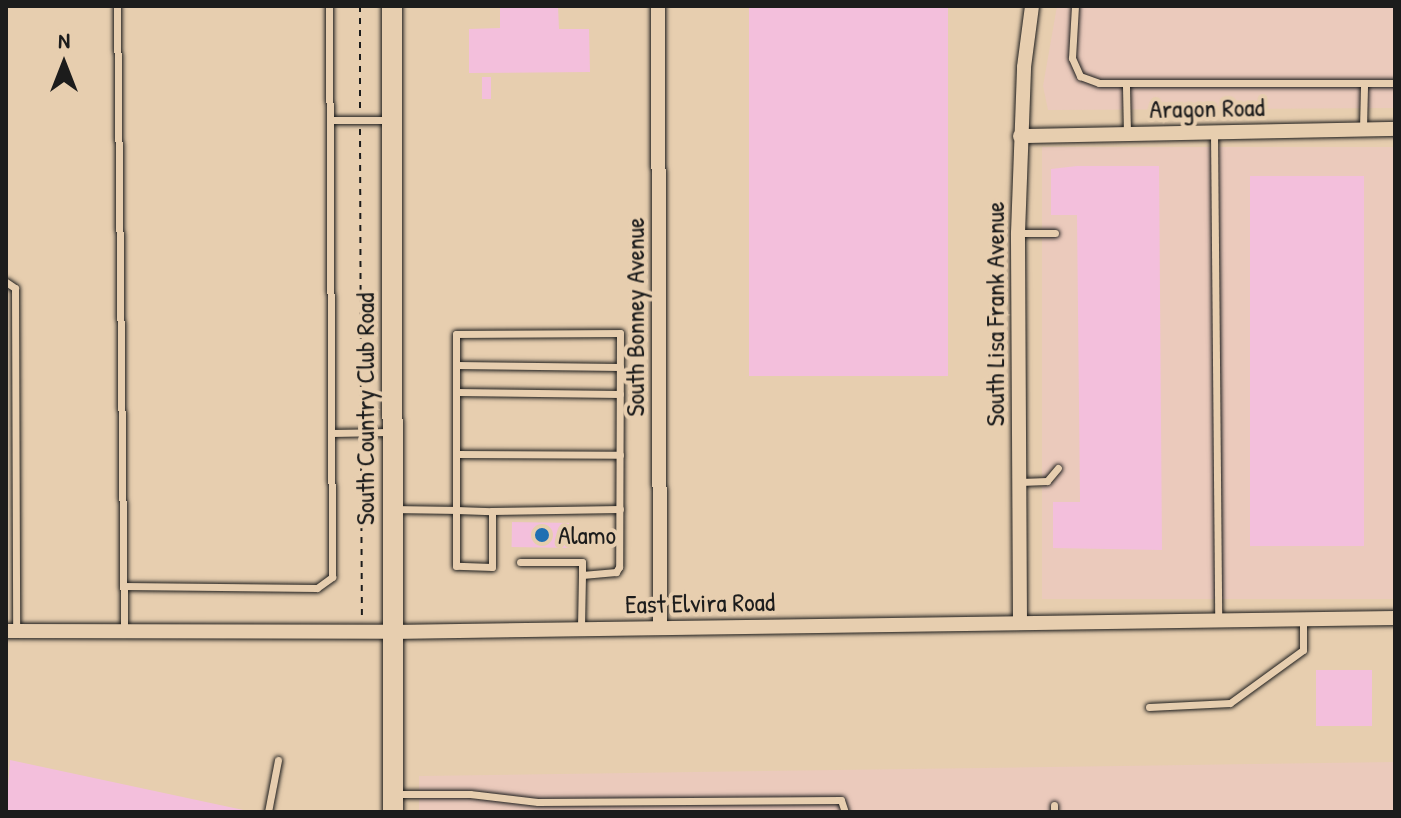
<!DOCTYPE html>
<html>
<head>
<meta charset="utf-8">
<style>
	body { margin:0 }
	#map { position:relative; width:1401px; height:818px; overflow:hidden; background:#e7ceaf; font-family:"Patrick Hand",sans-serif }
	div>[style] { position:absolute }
	.built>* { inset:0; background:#ebcabc; transform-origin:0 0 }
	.building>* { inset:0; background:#f3bfdc; transform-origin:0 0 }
	.path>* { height:2px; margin-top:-1px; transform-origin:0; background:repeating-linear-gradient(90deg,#1c1c1c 0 6px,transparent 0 12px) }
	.roads { filter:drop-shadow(0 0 2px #1c1c1c) drop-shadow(0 0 2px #1c1c1c) }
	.lane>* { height:7px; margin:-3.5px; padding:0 3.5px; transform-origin:3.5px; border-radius:3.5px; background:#e7ceaf }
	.street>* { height:14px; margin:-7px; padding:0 7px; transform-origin:7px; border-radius:7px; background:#e7ceaf }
	.secondary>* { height:20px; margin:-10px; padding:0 10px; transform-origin:10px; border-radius:10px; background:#e7ceaf }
	.dots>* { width:22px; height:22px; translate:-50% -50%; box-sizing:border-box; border:4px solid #e7ceaf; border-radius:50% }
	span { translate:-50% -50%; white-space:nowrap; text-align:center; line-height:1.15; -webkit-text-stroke:8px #e7ceaf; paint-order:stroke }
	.street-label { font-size:26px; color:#1c1c1c }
	.poi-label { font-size:26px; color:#1c1c1c }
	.left { translate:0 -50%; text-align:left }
	.frame { position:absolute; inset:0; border:8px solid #1c1c1c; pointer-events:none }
	.north { position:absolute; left:24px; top:24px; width:80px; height:80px; -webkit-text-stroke:6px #e7ceaf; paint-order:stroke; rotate:0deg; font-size:22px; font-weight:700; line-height:32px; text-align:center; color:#1c1c1c }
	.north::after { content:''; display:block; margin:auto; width:28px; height:36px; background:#1c1c1c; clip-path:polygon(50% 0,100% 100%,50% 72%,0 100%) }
</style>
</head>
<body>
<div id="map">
	<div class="built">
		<i style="clip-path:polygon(1057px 6px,1395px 6px,1395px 108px,1048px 110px,1043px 86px)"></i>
		<i style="left:1395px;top:147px;width:452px;height:353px;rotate:90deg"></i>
		<i style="clip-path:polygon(1395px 762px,1395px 812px,419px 812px,419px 776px)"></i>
	</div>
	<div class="building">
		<i style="clip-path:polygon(500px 6px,558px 6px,559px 29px,589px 29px,590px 72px,469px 73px,469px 29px,500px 28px)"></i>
		<i style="left:749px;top:6px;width:199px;height:370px"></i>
		<i style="left:482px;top:77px;width:9px;height:22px"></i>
		<i style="clip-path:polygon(1077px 166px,1159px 166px,1162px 550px,1053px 548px,1053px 502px,1080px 502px,1077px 215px,1051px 215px,1051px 169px)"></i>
		<i style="left:1250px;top:176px;width:114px;height:370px"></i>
		<i style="left:512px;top:522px;width:60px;height:25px;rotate:1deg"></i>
		<i style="left:1316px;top:670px;width:56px;height:56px"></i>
		<i style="clip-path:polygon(10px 760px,248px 811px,248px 812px,6px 812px)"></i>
	</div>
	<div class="path">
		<i style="left:360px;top:6px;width:105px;rotate:90deg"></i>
		<i style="left:360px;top:129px;width:294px;rotate:89.8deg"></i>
		<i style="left:361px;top:441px;width:178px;rotate:89.7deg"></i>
	</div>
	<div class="roads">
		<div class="lane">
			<i style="left:117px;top:6px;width:625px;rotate:89.36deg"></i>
			<i style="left:1075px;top:6px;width:52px;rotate:93.3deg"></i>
			<i style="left:1072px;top:58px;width:20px;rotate:66deg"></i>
			<i style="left:1080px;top:76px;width:20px;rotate:20deg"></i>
			<i style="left:1099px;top:83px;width:296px"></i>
			<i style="left:1126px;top:86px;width:48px;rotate:88.8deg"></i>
			<i style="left:330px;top:120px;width:60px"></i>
			<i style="left:1363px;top:128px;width:41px;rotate:-88.6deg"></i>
			<i style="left:1214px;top:132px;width:488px;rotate:89.5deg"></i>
			<i style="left:1018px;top:233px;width:37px"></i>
			<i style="left:6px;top:282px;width:11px;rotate:34deg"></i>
			<i style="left:15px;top:288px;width:343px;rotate:89.8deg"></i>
			<i style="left:456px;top:365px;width:164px;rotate:0.7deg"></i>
			<i style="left:456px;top:392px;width:164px;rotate:0.7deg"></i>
			<i style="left:331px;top:433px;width:58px;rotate:-1deg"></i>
			<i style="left:456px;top:454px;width:164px;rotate:0.3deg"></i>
			<i style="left:1020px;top:482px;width:27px;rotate:-2deg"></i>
			<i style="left:1047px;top:481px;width:17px;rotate:-50deg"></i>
			<i style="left:394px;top:509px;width:62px;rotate:0.9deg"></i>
			<i style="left:456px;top:510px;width:176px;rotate:-90deg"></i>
			<i style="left:456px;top:334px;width:164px;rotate:-0.3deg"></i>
			<i style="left:620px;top:333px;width:234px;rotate:90.2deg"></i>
			<i style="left:619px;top:567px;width:6px;rotate:121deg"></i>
			<i style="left:616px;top:572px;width:34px;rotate:175deg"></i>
			<i style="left:582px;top:575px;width:54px;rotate:91.1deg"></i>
			<i style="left:456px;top:510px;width:36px;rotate:2deg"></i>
			<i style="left:492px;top:511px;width:56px;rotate:90deg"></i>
			<i style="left:492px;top:567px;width:36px;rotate:-178deg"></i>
			<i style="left:456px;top:566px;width:56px;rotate:-90deg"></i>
			<i style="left:492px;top:511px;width:128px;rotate:-0.9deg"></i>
			<i style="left:520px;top:562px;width:62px"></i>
			<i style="left:582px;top:562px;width:13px;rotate:90deg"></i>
			<i style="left:123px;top:586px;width:194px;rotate:0.6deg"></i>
			<i style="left:317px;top:588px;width:19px;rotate:-36deg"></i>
			<i style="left:332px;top:577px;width:571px;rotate:-90.3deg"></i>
			<i style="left:1149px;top:707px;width:81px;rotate:-2.8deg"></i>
			<i style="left:1230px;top:703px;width:90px;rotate:-36deg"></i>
			<i style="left:1303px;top:650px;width:31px;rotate:-90deg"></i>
			<i style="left:395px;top:794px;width:75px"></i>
			<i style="left:470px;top:794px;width:68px;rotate:6.7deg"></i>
			<i style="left:538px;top:802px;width:303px;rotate:-0.4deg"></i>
			<i style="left:841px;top:800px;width:13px;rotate:72deg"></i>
			<i style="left:1054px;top:805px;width:7px;rotate:90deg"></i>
			<i style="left:268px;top:812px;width:53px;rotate:-79.1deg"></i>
		</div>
		<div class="street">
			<i style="left:658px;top:6px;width:622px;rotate:89.82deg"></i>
			<i style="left:1020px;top:136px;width:375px;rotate:-1.1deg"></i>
			<i style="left:1020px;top:623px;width:390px;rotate:-90.3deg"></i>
			<i style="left:1018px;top:233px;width:166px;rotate:-87.9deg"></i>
			<i style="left:1024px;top:67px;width:62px;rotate:-82.5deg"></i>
			<i style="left:6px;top:631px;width:385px;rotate:0.1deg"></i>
			<i style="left:391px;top:632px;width:1004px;rotate:-0.8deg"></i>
		</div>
		<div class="secondary">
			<i style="left:392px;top:6px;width:806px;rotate:89.93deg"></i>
		</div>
	</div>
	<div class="dots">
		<i style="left:542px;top:535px;background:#1f6fb2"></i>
	</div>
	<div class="street-label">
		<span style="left:1207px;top:108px;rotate:-1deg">Aragon Road</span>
		<span style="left:995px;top:314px;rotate:-90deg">South Lisa Frank Avenue</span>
		<span style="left:635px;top:317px;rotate:-90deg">South Bonney Avenue</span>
		<span style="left:365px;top:409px;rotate:-90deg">South Country Club Road</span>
		<span style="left:700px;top:603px;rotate:-1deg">East Elvira Road</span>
	</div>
	<div class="poi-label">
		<span class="left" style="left:558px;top:535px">Alamo</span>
	</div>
	<div class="frame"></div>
	<div class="north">N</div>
</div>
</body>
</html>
